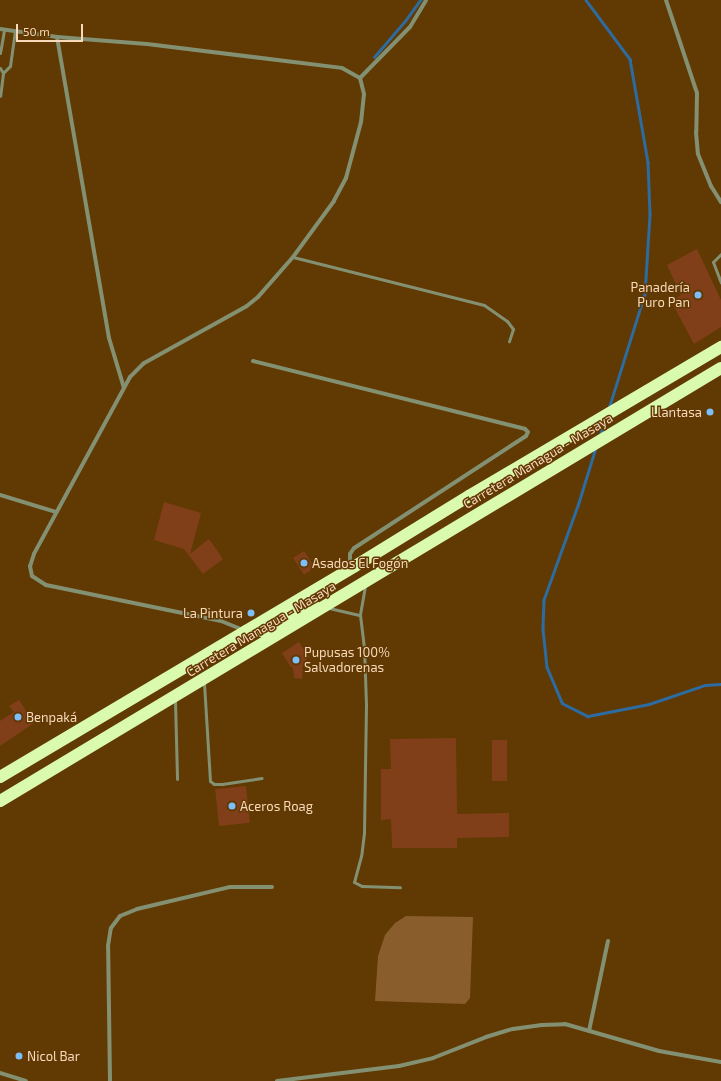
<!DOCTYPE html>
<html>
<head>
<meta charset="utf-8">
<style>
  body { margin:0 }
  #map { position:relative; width:721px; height:1081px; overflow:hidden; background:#613903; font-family:"Exo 2",sans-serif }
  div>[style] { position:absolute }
  .green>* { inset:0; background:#895d2c }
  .stream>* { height:2.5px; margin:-1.25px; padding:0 1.25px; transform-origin:1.25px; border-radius:1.25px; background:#2c6ca0 }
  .building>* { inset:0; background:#813f19; transform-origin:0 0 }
  .lane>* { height:3px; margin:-1.5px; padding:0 1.5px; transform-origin:1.5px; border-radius:1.5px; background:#839172 }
  .street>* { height:4px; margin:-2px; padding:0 2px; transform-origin:2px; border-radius:2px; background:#839172 }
  .highway>* { height:12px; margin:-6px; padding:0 6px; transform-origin:6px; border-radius:6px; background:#dafbad }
  .dots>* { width:11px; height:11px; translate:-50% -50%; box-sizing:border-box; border:2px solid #613903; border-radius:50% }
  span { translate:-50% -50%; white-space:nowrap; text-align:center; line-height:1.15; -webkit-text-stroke:3px #613903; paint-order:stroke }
  .poi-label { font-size:13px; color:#f8d9bb }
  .right { translate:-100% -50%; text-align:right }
  .left { translate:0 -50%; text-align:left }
  .street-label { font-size:13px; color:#f8d9bb }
  .scale { position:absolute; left:16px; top:24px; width:67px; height:18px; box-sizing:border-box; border:2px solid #f8d9bb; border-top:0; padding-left:5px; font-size:12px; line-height:14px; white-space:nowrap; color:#f8d9bb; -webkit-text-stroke:3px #613903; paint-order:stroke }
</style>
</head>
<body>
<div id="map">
  <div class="green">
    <i style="clip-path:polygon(406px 916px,473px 917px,470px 998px,465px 1004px,375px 1001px,378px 956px,385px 935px,395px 923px)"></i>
  </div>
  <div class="stream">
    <i style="left:586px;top:0;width:74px;rotate:53.3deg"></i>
    <i style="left:630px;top:59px;width:105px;rotate:80.1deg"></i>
    <i style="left:648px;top:162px;width:53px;rotate:87.8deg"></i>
    <i style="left:650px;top:215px;width:79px;rotate:93.6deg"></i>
    <i style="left:645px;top:294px;width:121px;rotate:107.4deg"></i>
    <i style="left:374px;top:57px;width:48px;rotate:-49.3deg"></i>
    <i style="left:405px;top:21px;width:26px;rotate:-54deg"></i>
    <i style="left:600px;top:435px;width:15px;rotate:-70deg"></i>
    <i style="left:596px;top:448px;width:58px;rotate:107.2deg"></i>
    <i style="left:579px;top:503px;width:103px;rotate:109.8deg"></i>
    <i style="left:544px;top:600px;width:29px;rotate:92deg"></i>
    <i style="left:543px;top:629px;width:38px;rotate:84deg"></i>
    <i style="left:547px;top:667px;width:39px;rotate:67deg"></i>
    <i style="left:562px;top:703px;width:29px;rotate:27deg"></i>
    <i style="left:588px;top:716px;width:62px;rotate:-11.1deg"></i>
    <i style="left:649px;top:704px;width:59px;rotate:-18.7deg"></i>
    <i style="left:705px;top:685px;width:16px;rotate:-4deg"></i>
  </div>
  <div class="building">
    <i style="clip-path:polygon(697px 249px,721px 300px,721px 327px,694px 344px,671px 301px,681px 295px,667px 265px)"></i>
    <i style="clip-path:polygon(164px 502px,201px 513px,190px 554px,209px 539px,223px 559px,203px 574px,184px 549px,154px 540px)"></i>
    <i style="left:304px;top:551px;width:20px;height:13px;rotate:57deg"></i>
    <i style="clip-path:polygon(299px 642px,309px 657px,303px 663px,302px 679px,294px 678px,293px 668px,290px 666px,282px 653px)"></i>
    <i style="clip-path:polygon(19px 700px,34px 723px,0 746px,0 721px,14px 712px,9px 706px)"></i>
    <i style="clip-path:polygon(456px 738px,457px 814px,509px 813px,509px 837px,457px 838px,457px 848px,392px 848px,391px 819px,381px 820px,381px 769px,391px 769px,390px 739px)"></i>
    <i style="left:492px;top:740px;width:15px;height:41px"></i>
    <i style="left:246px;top:786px;width:37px;height:31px;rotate:84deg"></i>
  </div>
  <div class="lane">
    <i style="left:0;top:53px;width:23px;rotate:-80deg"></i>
    <i style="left:0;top:68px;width:6px;rotate:59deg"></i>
    <i style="left:3px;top:73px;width:23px;rotate:97deg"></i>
    <i style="left:3px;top:73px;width:10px;rotate:-45deg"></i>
    <i style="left:10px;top:66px;width:35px;rotate:-82deg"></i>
    <i style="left:721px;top:254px;width:11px;rotate:135deg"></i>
    <i style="left:713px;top:262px;width:22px;rotate:69deg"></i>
    <i style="left:293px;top:257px;width:197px;rotate:14.1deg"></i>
    <i style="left:484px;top:305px;width:28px;rotate:35deg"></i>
    <i style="left:507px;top:321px;width:10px;rotate:53deg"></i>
    <i style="left:513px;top:329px;width:13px;rotate:108deg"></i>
    <i style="left:365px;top:586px;width:29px;rotate:100deg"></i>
    <i style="left:360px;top:615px;width:32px;rotate:83deg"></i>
    <i style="left:364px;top:647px;width:58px;rotate:88deg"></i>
    <i style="left:366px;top:705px;width:128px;rotate:90.9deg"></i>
    <i style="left:364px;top:833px;width:23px;rotate:97deg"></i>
    <i style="left:361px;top:856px;width:27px;rotate:105deg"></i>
    <i style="left:354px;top:882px;width:9px;rotate:27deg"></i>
    <i style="left:362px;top:886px;width:38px;rotate:2deg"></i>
    <i style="left:329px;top:608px;width:32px;rotate:13deg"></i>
    <i style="left:204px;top:683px;width:98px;rotate:86.5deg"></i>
    <i style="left:210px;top:781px;width:5px;rotate:37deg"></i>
    <i style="left:214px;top:784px;width:8px"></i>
    <i style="left:222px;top:784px;width:40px;rotate:-8.5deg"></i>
    <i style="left:175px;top:701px;width:78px;rotate:88.5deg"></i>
  </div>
  <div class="street">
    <i style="left:666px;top:0;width:98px;rotate:71.6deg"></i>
    <i style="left:697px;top:93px;width:39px;rotate:91deg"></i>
    <i style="left:696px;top:132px;width:22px;rotate:85deg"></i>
    <i style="left:698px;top:154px;width:35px;rotate:68deg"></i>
    <i style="left:711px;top:186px;width:19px;rotate:58deg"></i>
    <i style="left:0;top:29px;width:58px;rotate:8deg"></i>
    <i style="left:57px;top:37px;width:90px;rotate:4.4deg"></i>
    <i style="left:147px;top:44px;width:196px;rotate:7deg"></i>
    <i style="left:342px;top:68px;width:21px;rotate:29deg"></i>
    <i style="left:360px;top:78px;width:16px;rotate:76deg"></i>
    <i style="left:364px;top:94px;width:28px;rotate:96deg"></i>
    <i style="left:361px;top:122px;width:58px;rotate:105deg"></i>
    <i style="left:346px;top:178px;width:26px;rotate:118deg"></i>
    <i style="left:334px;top:201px;width:69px;rotate:126.2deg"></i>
    <i style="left:293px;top:257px;width:53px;rotate:131.2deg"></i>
    <i style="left:258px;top:297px;width:14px;rotate:141deg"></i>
    <i style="left:247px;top:306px;width:118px;rotate:151deg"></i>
    <i style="left:144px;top:363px;width:20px;rotate:135deg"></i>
    <i style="left:130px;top:377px;width:201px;rotate:118.5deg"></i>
    <i style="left:34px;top:554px;width:13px;rotate:108deg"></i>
    <i style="left:30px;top:566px;width:10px;rotate:79deg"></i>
    <i style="left:32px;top:576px;width:17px;rotate:33deg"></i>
    <i style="left:46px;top:585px;width:179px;rotate:11.6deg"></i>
    <i style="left:221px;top:621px;width:24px;rotate:22deg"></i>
    <i style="left:57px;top:37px;width:305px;rotate:80.2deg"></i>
    <i style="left:109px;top:338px;width:52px;rotate:73.3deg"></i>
    <i style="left:360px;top:78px;width:71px;rotate:-45.6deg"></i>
    <i style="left:410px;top:27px;width:31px;rotate:-59deg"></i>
    <i style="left:253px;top:361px;width:280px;rotate:14deg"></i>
    <i style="left:525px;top:429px;width:4px;rotate:45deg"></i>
    <i style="left:528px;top:432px;width:4px;rotate:117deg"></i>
    <i style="left:526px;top:436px;width:205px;rotate:146.9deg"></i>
    <i style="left:354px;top:548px;width:7px;rotate:124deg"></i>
    <i style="left:350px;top:554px;width:13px;rotate:90deg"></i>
    <i style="left:0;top:495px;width:59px;rotate:16.9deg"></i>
    <i style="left:589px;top:1031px;width:92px;rotate:-78.1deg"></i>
    <i style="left:0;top:1073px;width:27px;rotate:17deg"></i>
    <i style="left:110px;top:1081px;width:135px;rotate:-90.8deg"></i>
    <i style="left:108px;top:946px;width:18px;rotate:-81deg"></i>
    <i style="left:111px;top:928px;width:15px;rotate:-53deg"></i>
    <i style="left:120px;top:916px;width:18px;rotate:-22deg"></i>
    <i style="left:137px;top:909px;width:96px;rotate:-13.3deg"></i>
    <i style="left:230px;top:887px;width:42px"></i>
    <i style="left:277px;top:1081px;width:123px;rotate:-7deg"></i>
    <i style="left:399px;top:1066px;width:35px;rotate:-13deg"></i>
    <i style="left:433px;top:1058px;width:57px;rotate:-21.6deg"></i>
    <i style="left:486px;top:1037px;width:28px;rotate:-17deg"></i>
    <i style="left:513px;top:1029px;width:29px;rotate:-8deg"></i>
    <i style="left:542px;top:1025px;width:23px;rotate:-2deg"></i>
    <i style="left:565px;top:1024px;width:98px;rotate:16deg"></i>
    <i style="left:659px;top:1051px;width:63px;rotate:10.1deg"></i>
  </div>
  <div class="highway">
    <i style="left:246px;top:631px;width:22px"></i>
    <i style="left:268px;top:631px;width:36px;rotate:-32deg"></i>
    <i style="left:298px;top:612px;width:18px;rotate:-16deg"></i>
    <i style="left:0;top:777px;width:413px;rotate:-30.7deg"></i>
    <i style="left:355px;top:566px;width:134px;rotate:-31.6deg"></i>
    <i style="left:469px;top:496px;width:293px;rotate:-30.6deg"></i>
    <i style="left:0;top:801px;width:841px;rotate:-30.99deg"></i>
  </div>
  <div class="dots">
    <i style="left:698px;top:295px;background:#7dbef9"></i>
    <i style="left:710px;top:412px;background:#7dbef9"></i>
    <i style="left:304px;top:563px;background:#7dbef9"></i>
    <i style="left:251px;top:613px;background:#7dbef9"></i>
    <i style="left:296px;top:660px;background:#7dbef9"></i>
    <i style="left:18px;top:717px;background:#7dbef9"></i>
    <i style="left:232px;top:806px;background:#7dbef9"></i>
    <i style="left:19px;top:1056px;background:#7dbef9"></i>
  </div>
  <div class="poi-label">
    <span class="right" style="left:690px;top:295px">Panadería<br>Puro Pan</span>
    <span class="right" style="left:702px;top:412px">Llantasa</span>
    <span class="left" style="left:312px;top:563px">Asados El Fogón</span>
    <span class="right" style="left:243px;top:613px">La Pintura</span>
    <span class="left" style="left:304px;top:660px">Pupusas 100%<br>Salvadorenas</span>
    <span class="left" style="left:26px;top:717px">Benpaká</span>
    <span class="left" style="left:240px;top:806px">Aceros Roag</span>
    <span class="left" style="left:27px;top:1056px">Nicol Bar</span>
  </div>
  <div class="street-label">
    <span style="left:538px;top:461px;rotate:-31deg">Carretera Managua - Masaya</span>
    <span style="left:261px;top:629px;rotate:-31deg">Carretera Managua - Masaya</span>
  </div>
  <div class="scale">50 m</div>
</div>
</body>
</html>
